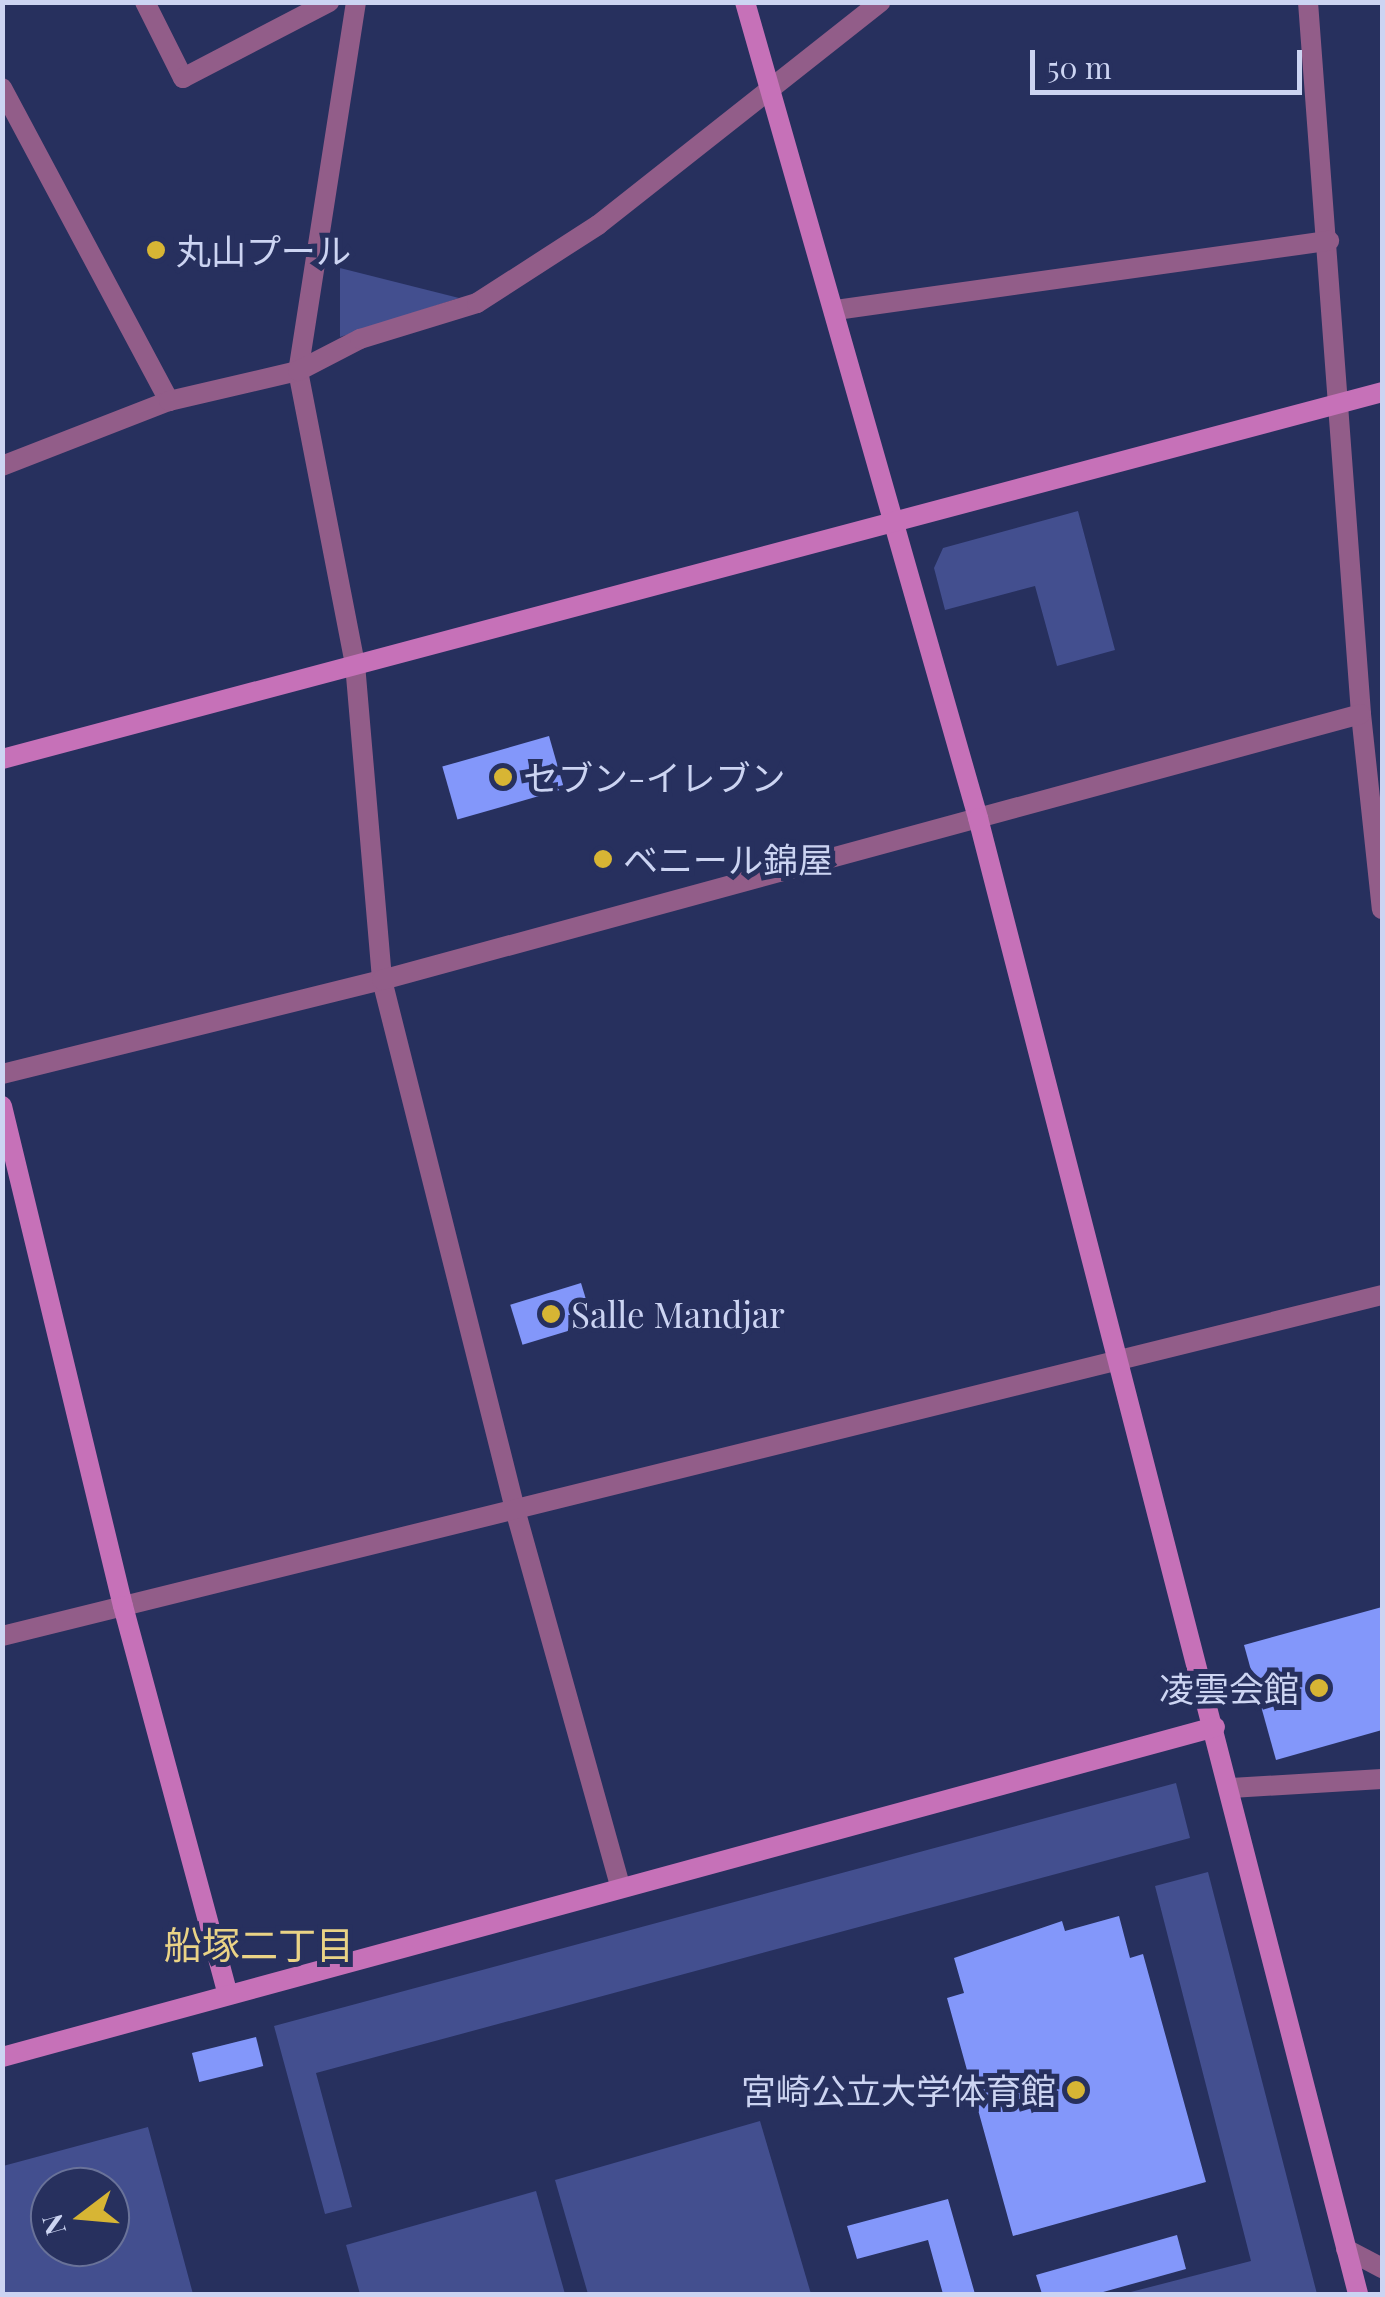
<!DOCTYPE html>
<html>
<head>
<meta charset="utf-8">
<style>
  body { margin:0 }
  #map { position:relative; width:1385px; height:2297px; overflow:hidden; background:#27305e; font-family:"Playfair Display","Noto Sans JP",serif }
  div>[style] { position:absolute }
  .green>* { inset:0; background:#434f8f }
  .building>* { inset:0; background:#8397fa; transform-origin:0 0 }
  .street>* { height:20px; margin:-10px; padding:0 10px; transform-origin:10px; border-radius:10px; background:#925d89 }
  .secondary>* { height:20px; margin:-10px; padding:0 10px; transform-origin:10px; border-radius:10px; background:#c671b8 }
  .dots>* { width:28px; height:28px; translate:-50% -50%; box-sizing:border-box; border:5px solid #27305e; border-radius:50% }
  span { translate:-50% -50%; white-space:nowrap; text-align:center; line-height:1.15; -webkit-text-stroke:10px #27305e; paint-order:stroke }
  .poi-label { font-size:35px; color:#ccd4f2 }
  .left { translate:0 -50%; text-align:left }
  .right { translate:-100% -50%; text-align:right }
  .neighbourhood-label { font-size:38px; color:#ead386 }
  .frame { position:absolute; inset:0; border:5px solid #ccd4f2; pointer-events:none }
  .north { position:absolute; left:30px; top:2167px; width:100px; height:100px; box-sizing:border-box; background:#27305e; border:2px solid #697299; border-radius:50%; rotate:254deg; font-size:28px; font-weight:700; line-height:40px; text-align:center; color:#ccd4f2 }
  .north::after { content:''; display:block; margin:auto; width:35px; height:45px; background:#d7b534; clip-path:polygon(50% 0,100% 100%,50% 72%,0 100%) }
  .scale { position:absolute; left:1030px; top:50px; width:272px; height:45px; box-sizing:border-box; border:5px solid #ccd4f2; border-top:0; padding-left:12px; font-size:30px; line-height:35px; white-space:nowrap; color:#ccd4f2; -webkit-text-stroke:8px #27305e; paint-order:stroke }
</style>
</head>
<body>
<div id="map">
  <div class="green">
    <i style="clip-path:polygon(340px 268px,459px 298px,340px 337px)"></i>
    <i style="clip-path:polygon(1078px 511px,1115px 650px,1057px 666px,1035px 586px,945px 610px,934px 568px,943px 548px)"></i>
    <i style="clip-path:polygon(1176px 1783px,1190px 1838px,316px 2073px,352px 2207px,325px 2214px,274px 2026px)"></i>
    <i style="clip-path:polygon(1208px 1872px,1317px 2294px,1123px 2294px,1251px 2261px,1155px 1886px)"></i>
    <i style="clip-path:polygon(760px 2121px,811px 2294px,588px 2294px,555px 2180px)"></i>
    <i style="clip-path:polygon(evenodd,148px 2127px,193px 2294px,3px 2294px,3px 2166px,148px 2127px,110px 2187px,110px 2247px,50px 2247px,50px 2187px,110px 2187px)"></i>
    <i style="clip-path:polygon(536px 2191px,565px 2294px,360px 2294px,346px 2245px)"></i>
  </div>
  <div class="building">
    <i style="left:549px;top:736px;width:55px;height:111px;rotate:74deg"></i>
    <i style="left:581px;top:1283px;width:42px;height:74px;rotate:73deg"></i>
    <i style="clip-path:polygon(1382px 1607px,1382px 1730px,1276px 1760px,1244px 1645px)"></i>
    <i style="clip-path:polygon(1119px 1916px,1130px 1958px,1143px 1954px,1206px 2182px,1013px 2236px,947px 1998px,964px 1993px,954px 1958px,1062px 1921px,1065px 1931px)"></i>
    <i style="left:256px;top:2037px;width:30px;height:66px;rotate:76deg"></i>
    <i style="clip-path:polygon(948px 2199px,975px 2294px,943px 2294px,928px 2240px,857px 2259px,847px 2226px)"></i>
    <i style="clip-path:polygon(1177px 2235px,1186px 2269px,1096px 2294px,1042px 2294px,1036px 2275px)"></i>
  </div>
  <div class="street">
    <i style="left:145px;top:2px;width:85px;rotate:63.4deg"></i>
    <i style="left:183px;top:78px;width:165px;rotate:-27.5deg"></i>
    <i style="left:356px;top:2px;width:374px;rotate:98.9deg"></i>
    <i style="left:298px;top:371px;width:298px;rotate:79deg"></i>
    <i style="left:355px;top:664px;width:317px;rotate:85.1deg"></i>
    <i style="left:382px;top:980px;width:550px;rotate:75.89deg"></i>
    <i style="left:516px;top:1513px;width:389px;rotate:74.4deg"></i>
    <i style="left:1308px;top:2px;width:714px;rotate:85.74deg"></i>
    <i style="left:1361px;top:714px;width:196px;rotate:83.9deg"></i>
    <i style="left:2px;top:88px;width:355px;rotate:61.9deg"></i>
    <i style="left:836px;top:310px;width:498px;rotate:-8deg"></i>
    <i style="left:2px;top:466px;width:179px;rotate:-21.3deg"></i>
    <i style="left:169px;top:401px;width:132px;rotate:-13.1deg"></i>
    <i style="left:298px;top:371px;width:70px;rotate:-27.3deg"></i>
    <i style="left:360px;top:339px;width:122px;rotate:-17.1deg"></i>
    <i style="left:477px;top:303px;width:144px;rotate:-32.8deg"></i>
    <i style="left:598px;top:225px;width:360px;rotate:-38.3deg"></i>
    <i style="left:2px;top:1074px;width:391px;rotate:-13.9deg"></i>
    <i style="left:382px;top:980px;width:1014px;rotate:-15.2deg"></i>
    <i style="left:2px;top:1636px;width:1422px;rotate:-13.88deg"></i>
    <i style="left:1231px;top:1788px;width:151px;rotate:-3.4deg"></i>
    <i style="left:1346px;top:2249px;width:41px;rotate:27.8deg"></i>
  </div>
  <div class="secondary">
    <i style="left:745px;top:2px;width:849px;rotate:74.06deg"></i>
    <i style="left:978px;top:818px;width:1524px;rotate:75.56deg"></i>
    <i style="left:2px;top:759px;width:1428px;rotate:-14.89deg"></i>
    <i style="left:2px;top:1106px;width:514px;rotate:76.4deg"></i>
    <i style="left:123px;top:1606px;width:402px;rotate:74.9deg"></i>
    <i style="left:2px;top:2057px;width:1257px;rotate:-15.22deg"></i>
  </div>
  <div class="dots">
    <i style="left:156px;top:250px;background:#d7b534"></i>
    <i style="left:503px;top:777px;background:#d7b534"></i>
    <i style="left:603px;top:859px;background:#d7b534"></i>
    <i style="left:551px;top:1314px;background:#d7b534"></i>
    <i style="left:1319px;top:1688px;background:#d7b534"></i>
    <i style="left:1076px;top:2090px;background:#d7b534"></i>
  </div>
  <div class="poi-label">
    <span class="left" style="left:176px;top:250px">丸山プール</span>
    <span class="left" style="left:523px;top:777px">セブン-イレブン</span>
    <span class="left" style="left:623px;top:859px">ベニール錦屋</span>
    <span class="left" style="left:571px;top:1314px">Salle Mandjar</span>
    <span class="right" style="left:1299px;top:1688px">凌雲会館</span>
    <span class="right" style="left:1056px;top:2090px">宮崎公立大学体育館</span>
  </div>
  <div class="neighbourhood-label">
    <span style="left:259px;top:1944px">船塚二丁目</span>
  </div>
  <div class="frame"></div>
  <div class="north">N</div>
  <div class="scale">50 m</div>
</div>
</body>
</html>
